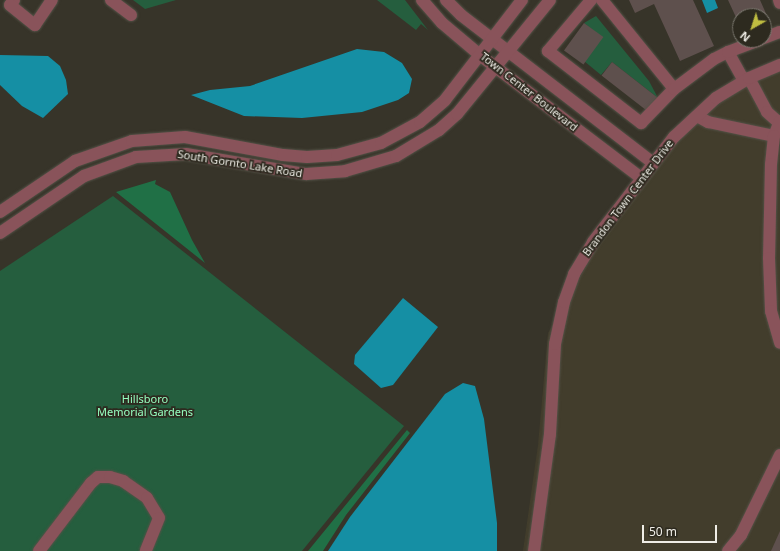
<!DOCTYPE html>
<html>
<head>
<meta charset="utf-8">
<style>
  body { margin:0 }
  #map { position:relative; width:780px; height:551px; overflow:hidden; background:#373429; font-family:"Noto Sans",sans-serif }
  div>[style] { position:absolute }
  .built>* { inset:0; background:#423d2c }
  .green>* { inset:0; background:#255e3e }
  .forest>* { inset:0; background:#207046 }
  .water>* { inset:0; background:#158fa4 }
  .building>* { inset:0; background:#5e504d; transform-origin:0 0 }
  .roads { filter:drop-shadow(0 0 1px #545247) drop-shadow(0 0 1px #545247) }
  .minor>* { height:12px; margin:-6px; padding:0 6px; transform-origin:6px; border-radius:6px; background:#89535a }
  span { translate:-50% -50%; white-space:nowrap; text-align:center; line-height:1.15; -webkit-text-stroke:3.5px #2d2a1f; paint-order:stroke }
  .street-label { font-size:11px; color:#efede6 }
  .park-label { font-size:11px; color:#96ffc0 }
  .north { position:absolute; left:732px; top:8px; width:40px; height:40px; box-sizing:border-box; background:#2d2a1f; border:1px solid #7b786f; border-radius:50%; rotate:219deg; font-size:11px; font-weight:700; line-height:16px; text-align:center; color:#efede6 }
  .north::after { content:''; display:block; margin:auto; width:14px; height:18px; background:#c0be41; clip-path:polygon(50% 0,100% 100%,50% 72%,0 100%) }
  .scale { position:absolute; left:642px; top:525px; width:75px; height:18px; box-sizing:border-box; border:2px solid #efede6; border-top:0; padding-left:5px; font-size:12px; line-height:14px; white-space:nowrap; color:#efede6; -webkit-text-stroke:3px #2d2a1f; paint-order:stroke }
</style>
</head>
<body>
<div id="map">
  <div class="built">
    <i style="clip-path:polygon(780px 65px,780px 551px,523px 551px,538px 445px,548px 333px,622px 203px,733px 78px)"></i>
  </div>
  <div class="green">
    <i style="clip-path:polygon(133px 0,176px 0,145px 9px)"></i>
    <i style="clip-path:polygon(377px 0,405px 0,428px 30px,421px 24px,416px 30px)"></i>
    <i style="clip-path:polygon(596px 16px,649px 81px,658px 98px,612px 62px,601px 75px,584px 61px,602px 37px,584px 23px)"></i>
    <i style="clip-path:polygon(113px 196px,404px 426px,302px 551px,0 551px,0 271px)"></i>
  </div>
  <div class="forest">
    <i style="clip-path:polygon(156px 180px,155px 184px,170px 192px,192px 240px,205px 263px,116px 192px)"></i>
    <i style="clip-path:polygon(407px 430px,410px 433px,346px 515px,323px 551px,308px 551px)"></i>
  </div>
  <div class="water">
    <i style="clip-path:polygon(702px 0,715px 0,718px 8px,707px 13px)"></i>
    <i style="clip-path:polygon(357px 49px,384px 52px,402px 63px,412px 79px,409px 93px,398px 100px,362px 112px,302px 118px,244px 116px,191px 95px,210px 90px,250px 86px)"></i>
    <i style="clip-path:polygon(0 55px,48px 56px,60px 66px,66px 80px,68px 94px,43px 118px,22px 106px,0 85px)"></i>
    <i style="clip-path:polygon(403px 298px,438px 327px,393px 385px,381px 388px,354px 364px,355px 355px)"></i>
    <i style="clip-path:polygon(463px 383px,475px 386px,484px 419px,497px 523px,497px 551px,328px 551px,350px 517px,445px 394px)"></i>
  </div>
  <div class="building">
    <i style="clip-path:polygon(629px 0,693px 0,714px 46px,680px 61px,654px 4px,635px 13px)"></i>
    <i style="clip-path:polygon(728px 0,760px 0,768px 18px,740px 16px,740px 26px)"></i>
    <i style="left:584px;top:23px;width:24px;height:34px;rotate:36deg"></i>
    <i style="left:612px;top:62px;width:58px;height:17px;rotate:38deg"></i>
    <i style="clip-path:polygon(780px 531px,780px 551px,771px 551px)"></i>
  </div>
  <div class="roads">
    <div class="minor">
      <i style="left:14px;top:0;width:6px;rotate:129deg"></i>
      <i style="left:10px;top:5px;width:32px;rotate:39deg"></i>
      <i style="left:35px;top:25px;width:30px;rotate:-56deg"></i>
      <i style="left:111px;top:0;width:25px;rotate:37deg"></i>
      <i style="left:422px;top:0;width:30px;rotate:49deg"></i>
      <i style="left:442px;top:23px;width:51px;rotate:40.2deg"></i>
      <i style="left:481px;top:56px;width:201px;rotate:37.3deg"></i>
      <i style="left:446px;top:0;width:21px;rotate:45deg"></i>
      <i style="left:461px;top:15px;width:242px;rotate:37.6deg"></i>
      <i style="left:591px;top:0;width:67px;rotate:130.1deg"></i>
      <i style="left:548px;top:51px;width:118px;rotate:37.7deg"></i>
      <i style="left:641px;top:123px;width:47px;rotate:-45.9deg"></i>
      <i style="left:602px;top:0;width:114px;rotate:51deg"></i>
      <i style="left:674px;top:89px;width:50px;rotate:-36.9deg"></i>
      <i style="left:714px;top:59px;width:16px;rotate:-27deg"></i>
      <i style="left:728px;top:52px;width:33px;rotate:61deg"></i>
      <i style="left:779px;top:0;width:3px;rotate:72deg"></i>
      <i style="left:764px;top:38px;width:17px;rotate:-21deg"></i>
      <i style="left:728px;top:52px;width:34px;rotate:-21deg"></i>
      <i style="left:749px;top:78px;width:38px;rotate:62deg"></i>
      <i style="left:767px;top:112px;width:15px;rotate:42deg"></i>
      <i style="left:697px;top:116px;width:13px;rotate:29deg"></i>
      <i style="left:708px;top:122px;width:67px;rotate:12deg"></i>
      <i style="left:780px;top:121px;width:16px;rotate:112deg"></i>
      <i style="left:774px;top:136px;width:28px;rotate:96deg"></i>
      <i style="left:771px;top:164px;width:94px;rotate:91.2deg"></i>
      <i style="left:769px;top:258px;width:53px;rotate:87.8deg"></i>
      <i style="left:771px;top:311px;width:33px;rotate:74deg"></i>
      <i style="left:0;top:212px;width:91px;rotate:-34.2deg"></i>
      <i style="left:75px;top:161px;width:60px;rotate:-19.3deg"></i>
      <i style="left:132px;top:141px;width:53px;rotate:-4.3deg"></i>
      <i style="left:185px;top:137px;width:100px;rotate:10.4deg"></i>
      <i style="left:283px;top:155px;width:24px;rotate:5deg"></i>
      <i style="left:307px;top:157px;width:30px;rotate:-4deg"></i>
      <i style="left:337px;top:155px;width:46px;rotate:-15.3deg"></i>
      <i style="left:381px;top:143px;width:44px;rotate:-28.3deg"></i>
      <i style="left:420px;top:122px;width:33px;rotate:-41deg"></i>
      <i style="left:445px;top:100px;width:126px;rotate:-52.4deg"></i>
      <i style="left:0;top:233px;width:102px;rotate:-34.2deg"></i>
      <i style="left:84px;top:176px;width:55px;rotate:-20.1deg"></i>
      <i style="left:136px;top:157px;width:50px;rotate:-3.4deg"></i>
      <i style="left:186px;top:154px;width:122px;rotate:9.5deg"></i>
      <i style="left:306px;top:174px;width:39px;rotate:-4deg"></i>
      <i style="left:345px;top:171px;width:53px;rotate:-16.4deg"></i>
      <i style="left:396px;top:156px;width:50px;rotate:-31.2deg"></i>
      <i style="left:439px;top:130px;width:24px;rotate:-42deg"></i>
      <i style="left:457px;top:114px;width:147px;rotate:-50.8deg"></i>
      <i style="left:39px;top:551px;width:86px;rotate:-52.6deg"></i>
      <i style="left:91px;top:483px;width:9px;rotate:-41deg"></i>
      <i style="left:98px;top:477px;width:12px"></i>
      <i style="left:110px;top:477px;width:14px;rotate:17deg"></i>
      <i style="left:123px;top:481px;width:29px;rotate:35deg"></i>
      <i style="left:147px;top:498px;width:23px;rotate:59deg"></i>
      <i style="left:159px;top:518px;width:35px;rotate:112deg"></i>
      <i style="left:534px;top:551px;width:118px;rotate:-82.2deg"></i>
      <i style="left:550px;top:434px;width:90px;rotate:-86.8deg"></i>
      <i style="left:555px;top:344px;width:43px;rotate:-77.9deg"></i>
      <i style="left:564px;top:302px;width:30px;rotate:-70deg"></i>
      <i style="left:574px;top:274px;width:37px;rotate:-59deg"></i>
      <i style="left:593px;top:242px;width:133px;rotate:-52.4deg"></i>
      <i style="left:674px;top:137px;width:57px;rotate:-42.9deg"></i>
      <i style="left:716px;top:98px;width:39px;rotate:-31deg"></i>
      <i style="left:749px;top:78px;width:34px;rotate:-23deg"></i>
      <i style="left:728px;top:551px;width:21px;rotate:-51deg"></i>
      <i style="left:741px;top:535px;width:89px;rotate:-64deg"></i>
    </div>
  </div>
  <div class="street-label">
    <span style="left:529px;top:92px;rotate:38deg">Town Center Boulevard</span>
    <span style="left:240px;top:164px;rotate:9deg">South Gornto Lake Road</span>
    <span style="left:628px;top:198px;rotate:-53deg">Brandon Town Center Drive</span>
  </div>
  <div class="park-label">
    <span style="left:145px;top:406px">Hillsboro<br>Memorial Gardens</span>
  </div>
  <div class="north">N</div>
  <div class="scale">50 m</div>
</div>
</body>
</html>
